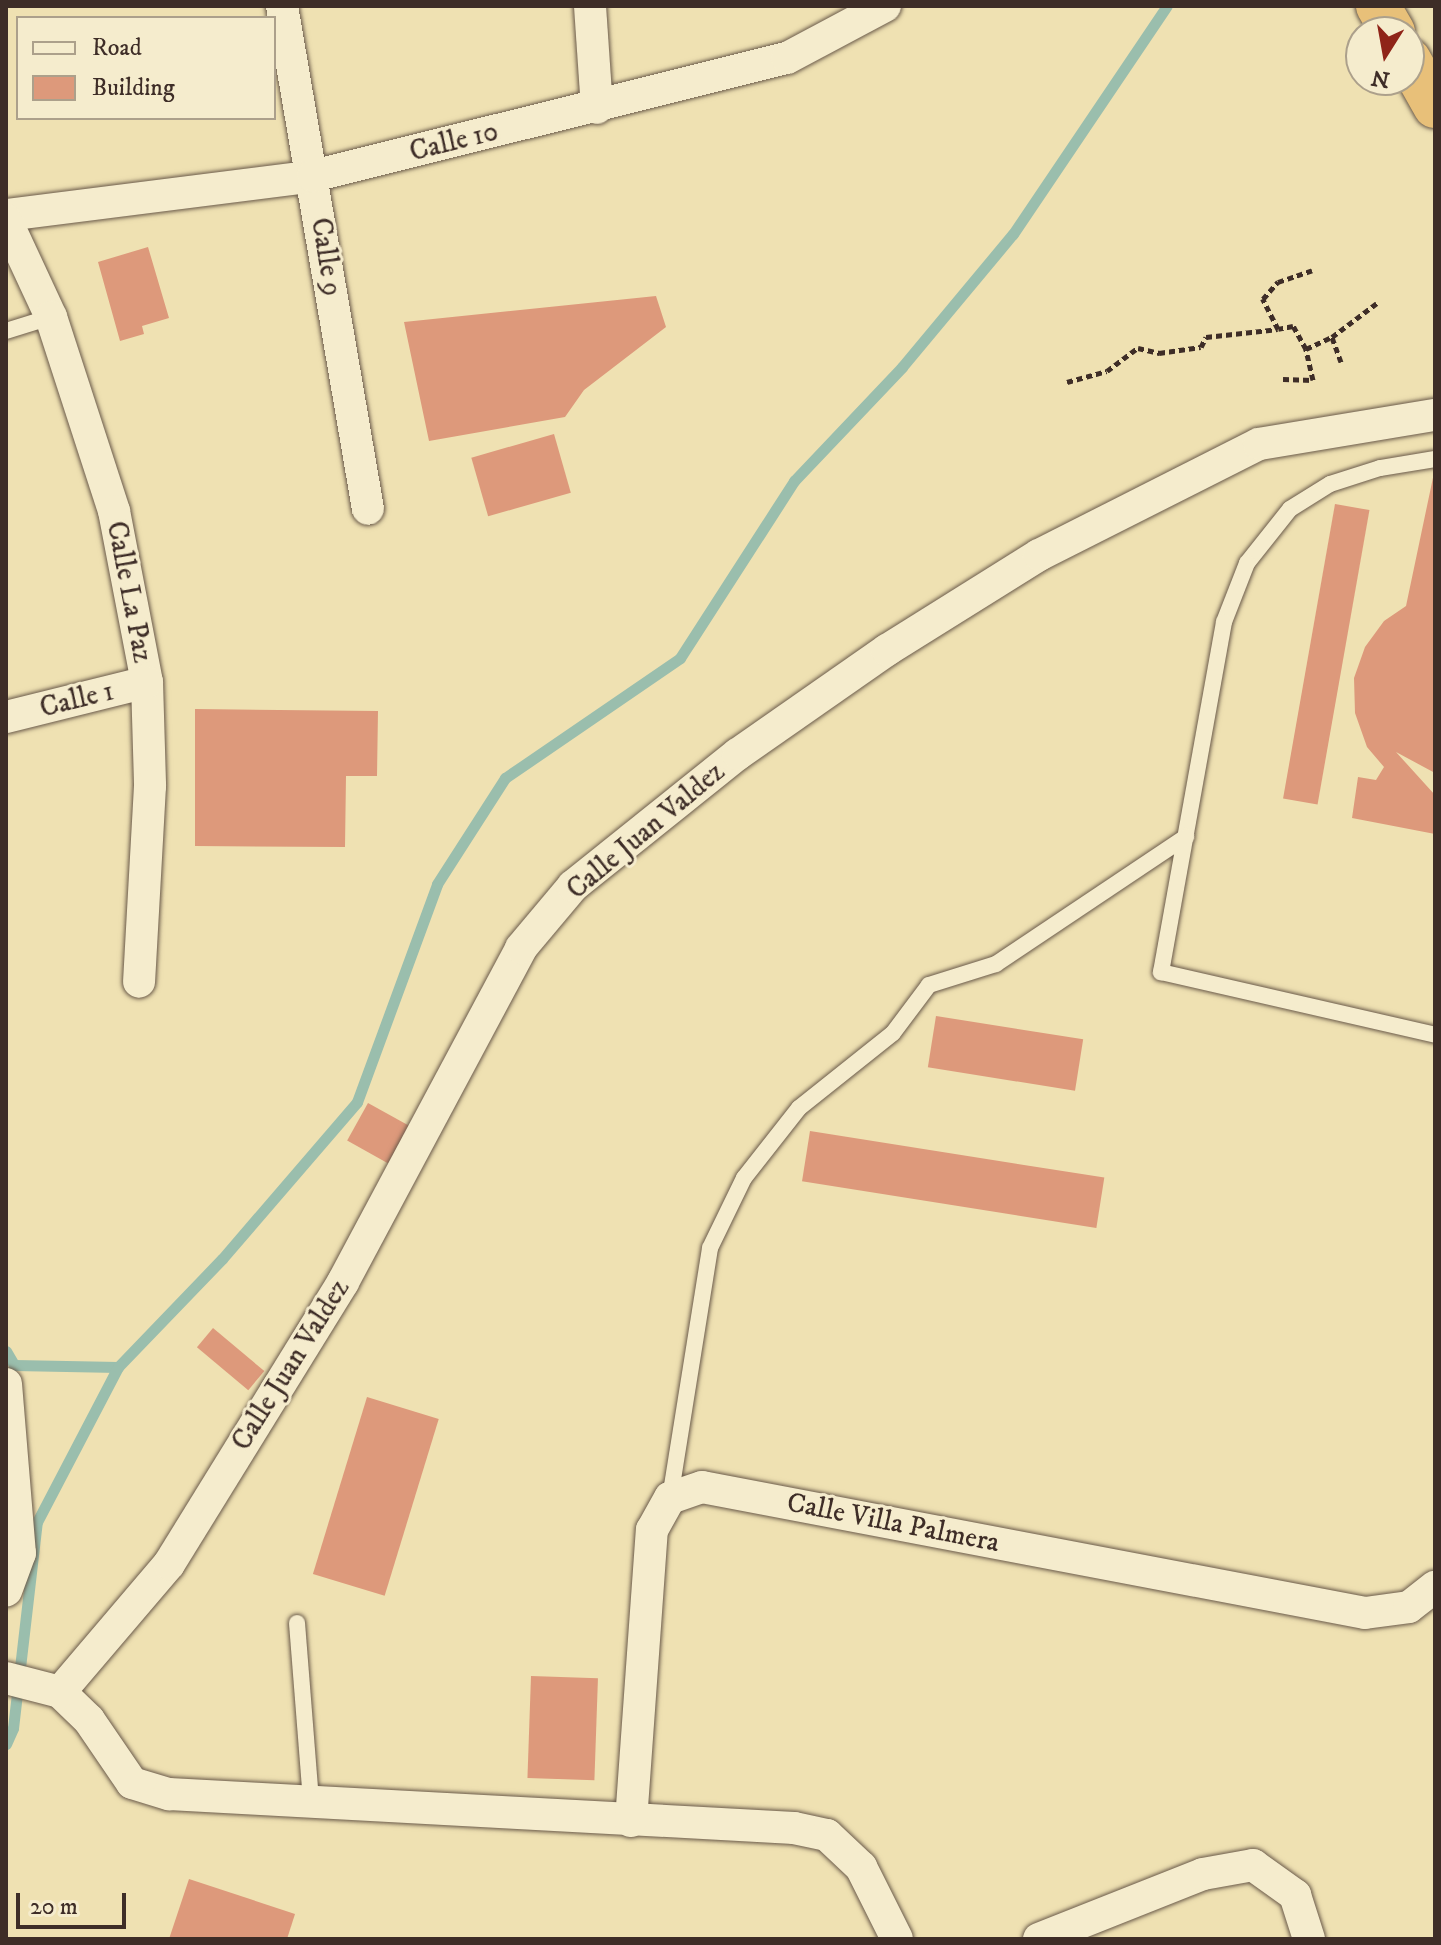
<!DOCTYPE html>
<html>
<head>
<meta charset="utf-8">
<style>
  body { margin:0 }
  #map { position:relative; width:1441px; height:1945px; overflow:hidden; background:#efe1b2; font-family:"IM FELL DW Pica",serif }
  div>[style] { position:absolute }
  .stream>* { height:11px; margin:-5.5px; padding:0 5.5px; transform-origin:5.5px; border-radius:5.5px; background:#9abead }
  .building>* { inset:0; background:#dd997b; transform-origin:0 0 }
  .path>* { height:5px; margin-top:-2.5px; transform-origin:0; background:repeating-linear-gradient(90deg,#3e2d27 0 6px,transparent 0 10px) }
  .roads { filter:drop-shadow(0 0 2px #6a5a4a) drop-shadow(0 0 2px #6a5a4a) }
  .service>* { height:16px; margin:-8px; padding:0 8px; transform-origin:8px; border-radius:8px; background:#f5eccd }
  .minor>* { height:32px; margin:-16px; padding:0 16px; transform-origin:16px; border-radius:16px; background:#f5eccd }
  .trunk>* { height:44px; margin:-22px; padding:0 22px; transform-origin:22px; border-radius:22px; background:#e8c079 }
  span { translate:-50% -50%; white-space:nowrap; text-align:center; line-height:1.15; -webkit-text-stroke:6px #f5eccd; paint-order:stroke }
  .street-label { font-size:28px; color:#3e2d27 }
  .frame { position:absolute; inset:0; border:8px solid #3e2d27; pointer-events:none }
  .legend { position:absolute; left:16px; top:16px; width:260px; height:104px; box-sizing:border-box; background:#f5eccd; border:2px solid #aca08b; margin:0; padding:10px 14px; list-style:none; font-size:24px; color:#3e2d27 }
  .legend li { display:flex; align-items:center; gap:16px; height:40px }
  .legend b { width:40px; border:2px solid #aca08b }
  .north { position:absolute; left:1345px; top:16px; width:80px; height:80px; box-sizing:border-box; background:#f5eccd; border:2px solid #aca08b; border-radius:50%; rotate:191deg; font-size:22px; font-weight:700; line-height:32px; text-align:center; color:#3e2d27 }
  .north::after { content:''; display:block; margin:auto; width:28px; height:36px; background:#8f2418; clip-path:polygon(50% 0,100% 100%,50% 72%,0 100%) }
  .scale { position:absolute; left:16px; top:1893px; width:110px; height:36px; box-sizing:border-box; border:4px solid #3e2d27; border-top:0; padding-left:10px; font-size:24px; line-height:28px; white-space:nowrap; color:#3e2d27; -webkit-text-stroke:6px #f5eccd; paint-order:stroke }
</style>
</head>
<body>
<div id="map">
  <div class="stream">
    <i style="left:6px;top:1351px;width:16px;rotate:60deg"></i>
    <i style="left:14px;top:1365px;width:104px;rotate:1.1deg"></i>
    <i style="left:6px;top:1744px;width:17px;rotate:-66deg"></i>
    <i style="left:13px;top:1728px;width:207px;rotate:-83.4deg"></i>
    <i style="left:37px;top:1522px;width:175px;rotate:-62.4deg"></i>
    <i style="left:118px;top:1367px;width:150px;rotate:-46.1deg"></i>
    <i style="left:222px;top:1259px;width:207px;rotate:-49.3deg"></i>
    <i style="left:357px;top:1102px;width:232px;rotate:-69.8deg"></i>
    <i style="left:437px;top:884px;width:126px;rotate:-57.3deg"></i>
    <i style="left:505px;top:778px;width:212px;rotate:-34.4deg"></i>
    <i style="left:680px;top:658px;width:211px;rotate:-57.2deg"></i>
    <i style="left:794px;top:481px;width:157px;rotate:-46.5deg"></i>
    <i style="left:902px;top:367px;width:173px;rotate:-50.2deg"></i>
    <i style="left:1013px;top:234px;width:275px;rotate:-56deg"></i>
  </div>
  <div class="building">
    <i style="clip-path:polygon(148px 247px,169px 318px,142px 326px,144px 334px,120px 341px,98px 262px)"></i>
    <i style="clip-path:polygon(656px 296px,666px 327px,584px 390px,565px 417px,429px 441px,404px 322px)"></i>
    <i style="left:554px;top:434px;width:61px;height:86px;rotate:74deg"></i>
    <i style="clip-path:polygon(1435px 468px,1435px 773px,1396px 752px,1435px 795px,1435px 834px,1352px 818px,1358px 777px,1376px 780px,1384px 767px,1367px 747px,1355px 713px,1354px 678px,1365px 647px,1384px 621px,1406px 606px)"></i>
    <i style="left:1335px;top:504px;width:35px;height:299px;rotate:10deg"></i>
    <i style="clip-path:polygon(195px 709px,378px 711px,377px 776px,346px 776px,345px 847px,195px 846px)"></i>
    <i style="left:936px;top:1016px;width:149px;height:52px;rotate:9deg"></i>
    <i style="left:368px;top:1103px;width:47px;height:43px;rotate:29deg"></i>
    <i style="left:810px;top:1131px;width:298px;height:51px;rotate:9deg"></i>
    <i style="left:213px;top:1328px;width:67px;height:25px;rotate:40deg"></i>
    <i style="left:367px;top:1397px;width:75px;height:185px;rotate:17deg"></i>
    <i style="left:531px;top:1676px;width:67px;height:102px;rotate:2deg"></i>
    <i style="clip-path:polygon(189px 1879px,295px 1914px,287px 1939px,169px 1939px)"></i>
  </div>
  <div class="path">
    <i style="left:1306px;top:349px;width:26px;rotate:-119deg"></i>
    <i style="left:1293px;top:326px;width:15px;rotate:169deg"></i>
    <i style="left:1278px;top:329px;width:34px;rotate:-117deg"></i>
    <i style="left:1263px;top:299px;width:23px;rotate:-49deg"></i>
    <i style="left:1278px;top:282px;width:36px;rotate:-19deg"></i>
    <i style="left:1341px;top:362px;width:27px;rotate:-110deg"></i>
    <i style="left:1332px;top:337px;width:56px;rotate:-37.1deg"></i>
    <i style="left:1283px;top:379px;width:30px;rotate:2deg"></i>
    <i style="left:1313px;top:380px;width:32px;rotate:-103deg"></i>
    <i style="left:1306px;top:349px;width:29px;rotate:-25deg"></i>
    <i style="left:1067px;top:382px;width:41px;rotate:-15.4deg"></i>
    <i style="left:1107px;top:371px;width:39px;rotate:-37deg"></i>
    <i style="left:1138px;top:348px;width:22px;rotate:13deg"></i>
    <i style="left:1159px;top:353px;width:42px;rotate:-8.1deg"></i>
    <i style="left:1201px;top:347px;width:11px;rotate:-63deg"></i>
    <i style="left:1206px;top:337px;width:72px;rotate:-6.3deg"></i>
  </div>
  <div class="roads">
    <div class="service">
      <i style="left:6px;top:331px;width:47px;rotate:-17.3deg"></i>
      <i style="left:1435px;top:459px;width:56px;rotate:170.7deg"></i>
      <i style="left:1380px;top:468px;width:52px;rotate:162.3deg"></i>
      <i style="left:1330px;top:484px;width:47px;rotate:148deg"></i>
      <i style="left:1290px;top:509px;width:69px;rotate:128.5deg"></i>
      <i style="left:1247px;top:563px;width:63px;rotate:111.3deg"></i>
      <i style="left:1224px;top:622px;width:356px;rotate:100.2deg"></i>
      <i style="left:1161px;top:972px;width:281px;rotate:12.9deg"></i>
      <i style="left:670px;top:1498px;width:253px;rotate:-80.9deg"></i>
      <i style="left:710px;top:1248px;width:78px;rotate:-64.1deg"></i>
      <i style="left:744px;top:1178px;width:89px;rotate:-51.8deg"></i>
      <i style="left:799px;top:1108px;width:120px;rotate:-38.6deg"></i>
      <i style="left:893px;top:1033px;width:60px;rotate:-53.1deg"></i>
      <i style="left:929px;top:985px;width:70px;rotate:-17.4deg"></i>
      <i style="left:996px;top:964px;width:229px;rotate:-33.8deg"></i>
      <i style="left:297px;top:1623px;width:180px;rotate:85.5deg"></i>
    </div>
    <div class="minor">
      <i style="left:282px;top:6px;width:510px;rotate:80.3deg"></i>
      <i style="left:590px;top:6px;width:102px;rotate:86.1deg"></i>
      <i style="left:6px;top:215px;width:309px;rotate:-7.2deg"></i>
      <i style="left:313px;top:176px;width:488px;rotate:-14deg"></i>
      <i style="left:787px;top:58px;width:111px;rotate:-28deg"></i>
      <i style="left:6px;top:220px;width:107px;rotate:65.1deg"></i>
      <i style="left:51px;top:317px;width:204px;rotate:72deg"></i>
      <i style="left:114px;top:511px;width:174px;rotate:79.1deg"></i>
      <i style="left:147px;top:682px;width:104px;rotate:88.3deg"></i>
      <i style="left:150px;top:786px;width:196px;rotate:93.2deg"></i>
      <i style="left:6px;top:717px;width:145px;rotate:-13.9deg"></i>
      <i style="left:6px;top:1384px;width:170px;rotate:85.3deg"></i>
      <i style="left:20px;top:1553px;width:40px;rotate:110.2deg"></i>
      <i style="left:6px;top:1678px;width:56px;rotate:14.5deg"></i>
      <i style="left:60px;top:1692px;width:40px;rotate:44deg"></i>
      <i style="left:89px;top:1720px;width:76px;rotate:55.7deg"></i>
      <i style="left:132px;top:1783px;width:39px;rotate:17deg"></i>
      <i style="left:169px;top:1794px;width:626px;rotate:3.11deg"></i>
      <i style="left:794px;top:1828px;width:34px;rotate:12deg"></i>
      <i style="left:827px;top:1835px;width:47px;rotate:43.3deg"></i>
      <i style="left:861px;top:1867px;width:80px;rotate:63.4deg"></i>
      <i style="left:60px;top:1692px;width:168px;rotate:-49.6deg"></i>
      <i style="left:169px;top:1564px;width:331px;rotate:-58.3deg"></i>
      <i style="left:343px;top:1282px;width:378px;rotate:-61.9deg"></i>
      <i style="left:521px;top:948px;width:81px;rotate:-50deg"></i>
      <i style="left:573px;top:886px;width:211px;rotate:-38.7deg"></i>
      <i style="left:738px;top:754px;width:182px;rotate:-34.9deg"></i>
      <i style="left:887px;top:650px;width:179px;rotate:-32deg"></i>
      <i style="left:1039px;top:555px;width:246px;rotate:-26.8deg"></i>
      <i style="left:1259px;top:444px;width:178px;rotate:-9.4deg"></i>
      <i style="left:631px;top:1821px;width:292px;rotate:-85.9deg"></i>
      <i style="left:652px;top:1530px;width:37px;rotate:-61deg"></i>
      <i style="left:670px;top:1498px;width:34px;rotate:-19deg"></i>
      <i style="left:702px;top:1487px;width:675px;rotate:10.76deg"></i>
      <i style="left:1365px;top:1613px;width:44px;rotate:-7.8deg"></i>
      <i style="left:1409px;top:1607px;width:33px;rotate:-38deg"></i>
      <i style="left:1039px;top:1939px;width:176px;rotate:-21.6deg"></i>
      <i style="left:1203px;top:1874px;width:51px;rotate:-10.2deg"></i>
      <i style="left:1253px;top:1865px;width:52px;rotate:35.5deg"></i>
      <i style="left:1295px;top:1895px;width:46px;rotate:72.3deg"></i>
    </div>
    <div class="trunk">
      <i style="left:1378px;top:6px;width:30px;rotate:60deg"></i>
      <i style="left:1409px;top:60px;width:53px;rotate:60.5deg"></i>
    </div>
  </div>
  <div class="street-label">
    <span style="left:454px;top:142px;rotate:-14deg">Calle 10</span>
    <span style="left:326px;top:257px;rotate:81deg">Calle 9</span>
    <span style="left:129px;top:592px;rotate:79deg">Calle La Paz</span>
    <span style="left:77px;top:700px;rotate:-14deg">Calle 1</span>
    <span style="left:646px;top:831px;rotate:-40deg">Calle Juan Valdez</span>
    <span style="left:291px;top:1365px;rotate:-58deg">Calle Juan Valdez</span>
    <span style="left:893px;top:1523px;rotate:11deg">Calle Villa Palmera</span>
  </div>
  <div class="frame"></div>
  <ul class="legend">
  <li><b style="height:10px;background:#f5eccd"></b>Road</li>
  <li><b style="height:22px;background:#dd997b"></b>Building</li>
  </ul>
  <div class="north">N</div>
  <div class="scale">20 m</div>
</div>
</body>
</html>
